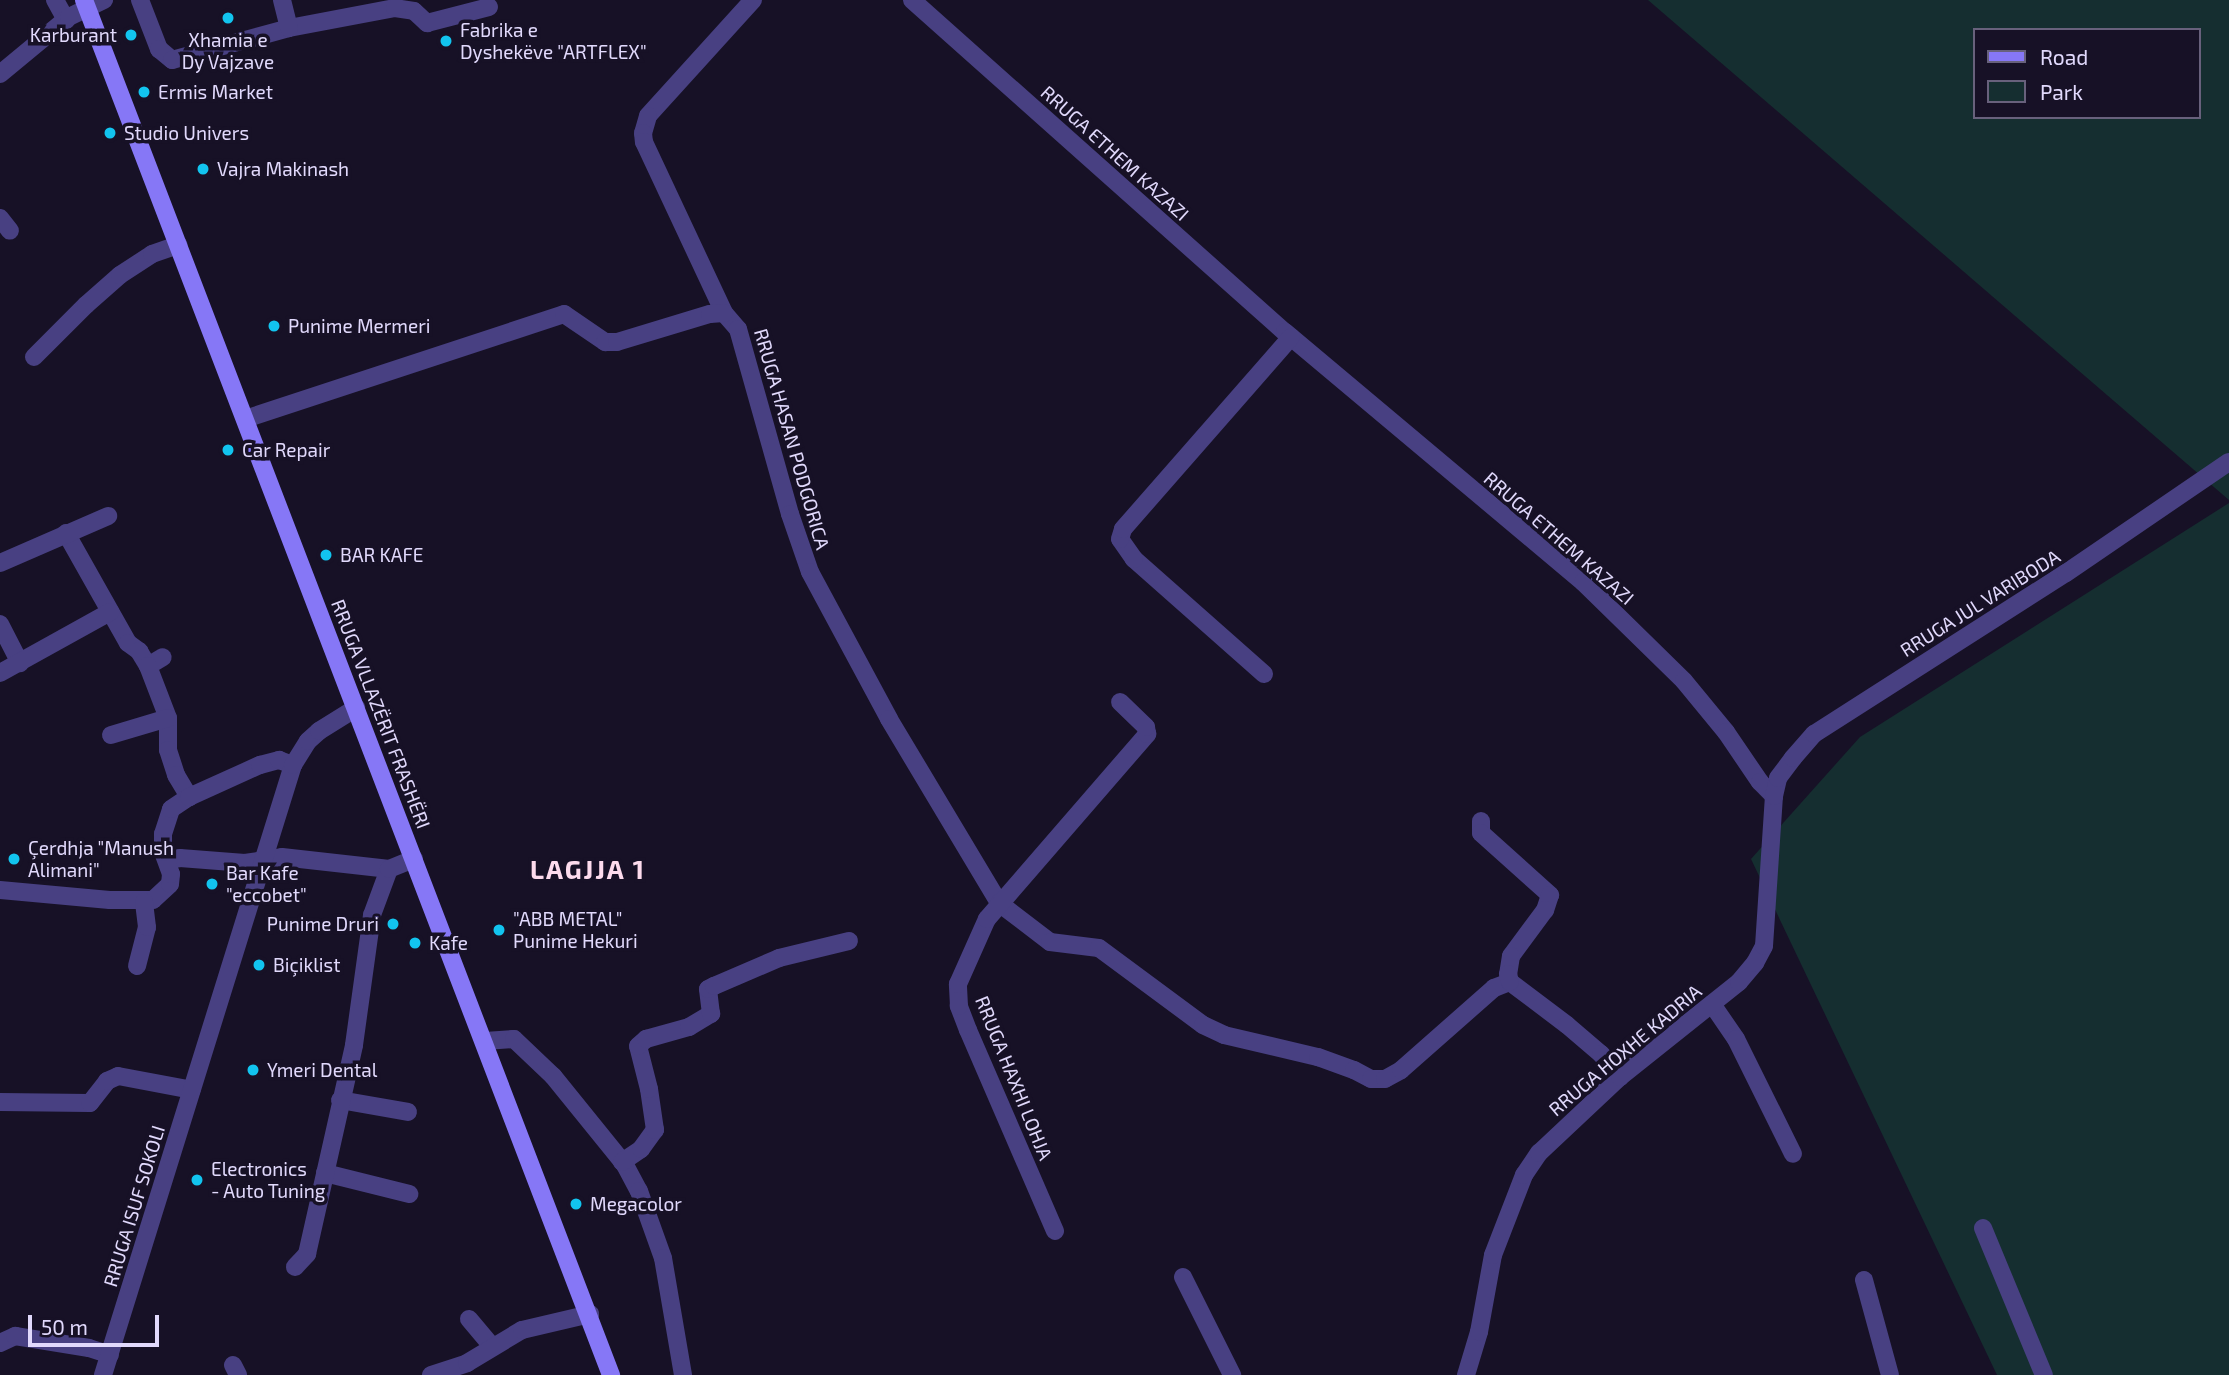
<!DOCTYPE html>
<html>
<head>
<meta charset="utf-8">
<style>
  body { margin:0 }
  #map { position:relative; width:2229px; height:1375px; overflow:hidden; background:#171126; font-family:"Exo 2",sans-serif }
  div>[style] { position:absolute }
  .green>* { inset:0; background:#152e30 }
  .minor>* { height:18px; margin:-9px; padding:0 9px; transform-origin:9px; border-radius:9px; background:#484082 }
  .secondary>* { height:18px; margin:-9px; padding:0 9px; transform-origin:9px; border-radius:9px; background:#8677f6 }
  .dots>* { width:19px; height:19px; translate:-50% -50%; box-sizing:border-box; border:4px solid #171126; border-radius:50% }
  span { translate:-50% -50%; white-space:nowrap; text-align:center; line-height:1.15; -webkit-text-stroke:7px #171126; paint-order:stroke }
  .poi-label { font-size:19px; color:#e1d9fc }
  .left { translate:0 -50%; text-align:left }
  .right { translate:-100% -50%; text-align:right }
  .street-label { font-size:19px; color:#e1d9fc }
  .district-label { font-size:26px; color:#fddbed; font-weight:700; letter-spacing:2px }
  .legend { position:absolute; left:1973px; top:28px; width:228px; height:91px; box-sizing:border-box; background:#171126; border:2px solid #68617c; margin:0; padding:9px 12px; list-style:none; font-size:21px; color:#e1d9fc }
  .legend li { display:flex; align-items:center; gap:14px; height:35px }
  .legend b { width:35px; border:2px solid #68617c }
  .scale { position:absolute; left:28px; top:1315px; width:131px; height:32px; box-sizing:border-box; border:4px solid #e1d9fc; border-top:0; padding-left:9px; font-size:21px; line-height:24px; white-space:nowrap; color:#e1d9fc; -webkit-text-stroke:5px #171126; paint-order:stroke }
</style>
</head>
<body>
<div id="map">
  <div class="green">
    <i style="clip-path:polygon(evenodd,1648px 0,2229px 0,2229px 500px,1848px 172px,1648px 0,1975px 30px,2199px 30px,2199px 117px,1975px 117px,1975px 30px)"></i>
    <i style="clip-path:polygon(2229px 503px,2229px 1375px,1997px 1375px,1751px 859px,1860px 737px)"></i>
  </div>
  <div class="minor">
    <i style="left:55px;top:0;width:23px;rotate:61deg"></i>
    <i style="left:140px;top:0;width:53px;rotate:68.8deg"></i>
    <i style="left:159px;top:49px;width:17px;rotate:40deg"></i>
    <i style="left:172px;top:60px;width:121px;rotate:-15.3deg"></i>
    <i style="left:289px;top:28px;width:108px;rotate:-10.7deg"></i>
    <i style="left:395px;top:8px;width:19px;rotate:9deg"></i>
    <i style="left:414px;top:11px;width:18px;rotate:43deg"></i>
    <i style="left:427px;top:23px;width:64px;rotate:-14.5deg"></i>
    <i style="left:282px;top:0;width:29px;rotate:76deg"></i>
    <i style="left:753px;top:0;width:156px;rotate:132.2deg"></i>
    <i style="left:648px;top:116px;width:18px;rotate:106deg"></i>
    <i style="left:643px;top:133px;width:9px;rotate:84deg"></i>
    <i style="left:644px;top:142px;width:189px;rotate:64.9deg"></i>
    <i style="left:724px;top:313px;width:21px;rotate:49deg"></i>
    <i style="left:738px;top:329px;width:192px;rotate:74.3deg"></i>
    <i style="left:790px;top:514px;width:61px;rotate:71deg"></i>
    <i style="left:810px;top:572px;width:167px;rotate:61.7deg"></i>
    <i style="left:889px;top:719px;width:214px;rotate:59.1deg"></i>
    <i style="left:999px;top:903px;width:64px;rotate:37.4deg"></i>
    <i style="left:1050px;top:942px;width:49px;rotate:7deg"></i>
    <i style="left:1099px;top:948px;width:129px;rotate:36.5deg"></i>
    <i style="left:1203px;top:1025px;width:23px;rotate:25deg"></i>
    <i style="left:1224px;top:1035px;width:97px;rotate:13.2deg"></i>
    <i style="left:1318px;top:1057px;width:38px;rotate:20deg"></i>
    <i style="left:1354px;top:1070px;width:19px;rotate:28deg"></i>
    <i style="left:1371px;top:1079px;width:14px"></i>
    <i style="left:1385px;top:1079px;width:18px;rotate:-29deg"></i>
    <i style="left:1401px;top:1070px;width:124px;rotate:-41.4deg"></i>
    <i style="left:1494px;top:988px;width:17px;rotate:-21deg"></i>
    <i style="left:1510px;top:982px;width:71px;rotate:37deg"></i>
    <i style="left:1567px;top:1025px;width:45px;rotate:40.5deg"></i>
    <i style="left:1601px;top:1054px;width:30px;rotate:50deg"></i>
    <i style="left:912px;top:0;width:499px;rotate:41.7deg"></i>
    <i style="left:1285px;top:332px;width:389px;rotate:40deg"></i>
    <i style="left:1583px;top:582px;width:141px;rotate:44.4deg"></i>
    <i style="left:1684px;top:681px;width:66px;rotate:50.5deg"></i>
    <i style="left:1726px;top:732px;width:60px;rotate:55.8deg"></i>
    <i style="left:1760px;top:782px;width:20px;rotate:45deg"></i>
    <i style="left:0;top:74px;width:89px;rotate:-39.6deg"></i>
    <i style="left:69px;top:17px;width:39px;rotate:-26deg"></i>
    <i style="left:0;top:218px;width:16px;rotate:52deg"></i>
    <i style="left:34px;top:357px;width:74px;rotate:-45deg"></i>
    <i style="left:86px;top:305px;width:45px;rotate:-41.4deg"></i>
    <i style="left:120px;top:275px;width:38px;rotate:-33deg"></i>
    <i style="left:152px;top:254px;width:28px;rotate:-19deg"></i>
    <i style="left:245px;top:419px;width:336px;rotate:-18.2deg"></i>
    <i style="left:564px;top:314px;width:50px;rotate:34.3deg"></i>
    <i style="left:605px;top:342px;width:12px"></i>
    <i style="left:617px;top:342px;width:97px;rotate:-16.8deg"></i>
    <i style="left:710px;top:314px;width:14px;rotate:-4deg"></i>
    <i style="left:66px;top:533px;width:126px;rotate:60.6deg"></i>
    <i style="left:128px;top:643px;width:14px;rotate:36deg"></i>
    <i style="left:139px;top:651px;width:17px;rotate:59deg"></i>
    <i style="left:148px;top:666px;width:17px;rotate:-31deg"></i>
    <i style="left:0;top:563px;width:118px;rotate:-23.5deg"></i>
    <i style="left:0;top:624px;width:44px;rotate:62.9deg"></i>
    <i style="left:148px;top:666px;width:56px;rotate:69deg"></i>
    <i style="left:168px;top:718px;width:32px;rotate:90deg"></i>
    <i style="left:168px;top:750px;width:26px;rotate:72deg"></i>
    <i style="left:176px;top:775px;width:26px;rotate:59deg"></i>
    <i style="left:0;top:673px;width:126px;rotate:-29deg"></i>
    <i style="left:1264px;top:674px;width:174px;rotate:-138.5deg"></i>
    <i style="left:1134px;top:559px;width:24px;rotate:-125deg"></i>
    <i style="left:1120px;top:539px;width:10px;rotate:-73deg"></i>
    <i style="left:1123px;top:529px;width:255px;rotate:-48.8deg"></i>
    <i style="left:111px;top:735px;width:59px;rotate:-16.6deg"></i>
    <i style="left:1481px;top:821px;width:12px;rotate:90deg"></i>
    <i style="left:1481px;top:833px;width:93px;rotate:41.9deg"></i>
    <i style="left:1550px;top:895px;width:16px;rotate:108deg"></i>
    <i style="left:1545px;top:910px;width:57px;rotate:126.5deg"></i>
    <i style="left:1511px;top:956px;width:18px;rotate:99deg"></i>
    <i style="left:1508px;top:974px;width:8px;rotate:76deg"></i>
    <i style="left:168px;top:860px;width:12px;rotate:-9deg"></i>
    <i style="left:180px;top:858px;width:65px;rotate:4.4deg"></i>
    <i style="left:245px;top:863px;width:37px;rotate:-9deg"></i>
    <i style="left:282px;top:857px;width:108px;rotate:6.4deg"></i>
    <i style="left:0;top:890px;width:110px;rotate:5.2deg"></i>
    <i style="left:110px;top:900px;width:43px"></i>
    <i style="left:153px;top:900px;width:23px;rotate:-43deg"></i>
    <i style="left:170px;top:884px;width:10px;rotate:-84deg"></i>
    <i style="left:171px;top:874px;width:23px;rotate:-110deg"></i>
    <i style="left:163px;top:852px;width:18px;rotate:-90deg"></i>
    <i style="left:163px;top:834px;width:26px;rotate:-72deg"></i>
    <i style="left:171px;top:809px;width:22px;rotate:-34deg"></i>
    <i style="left:189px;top:797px;width:78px;rotate:-24.3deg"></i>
    <i style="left:260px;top:765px;width:20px;rotate:-15deg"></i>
    <i style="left:279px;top:760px;width:15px;rotate:20deg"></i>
    <i style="left:137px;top:966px;width:40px;rotate:-75.6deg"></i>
    <i style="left:147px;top:927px;width:25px;rotate:-97deg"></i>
    <i style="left:1712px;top:1004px;width:42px;rotate:55.6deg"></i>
    <i style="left:1736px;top:1039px;width:128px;rotate:63.6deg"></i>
    <i style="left:485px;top:1041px;width:29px;rotate:-4deg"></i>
    <i style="left:514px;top:1039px;width:54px;rotate:43.5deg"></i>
    <i style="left:553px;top:1076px;width:114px;rotate:51deg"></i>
    <i style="left:625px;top:1165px;width:30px;rotate:62deg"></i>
    <i style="left:639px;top:1191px;width:71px;rotate:70.3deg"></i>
    <i style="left:663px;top:1258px;width:119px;rotate:80.3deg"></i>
    <i style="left:340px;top:1100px;width:69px;rotate:10deg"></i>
    <i style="left:0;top:1102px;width:90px;rotate:0.6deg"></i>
    <i style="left:90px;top:1103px;width:28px;rotate:-52deg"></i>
    <i style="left:107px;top:1081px;width:12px;rotate:-24deg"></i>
    <i style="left:118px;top:1076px;width:75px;rotate:10.7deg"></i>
    <i style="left:622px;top:1162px;width:23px;rotate:-34deg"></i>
    <i style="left:641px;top:1149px;width:24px;rotate:-54deg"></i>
    <i style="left:655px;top:1130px;width:41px;rotate:-98.3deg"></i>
    <i style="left:649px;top:1089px;width:44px;rotate:-104.3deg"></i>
    <i style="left:638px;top:1046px;width:11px;rotate:-41deg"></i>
    <i style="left:646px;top:1039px;width:45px;rotate:-15.6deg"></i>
    <i style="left:689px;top:1027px;width:26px;rotate:-31deg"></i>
    <i style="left:711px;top:1014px;width:25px;rotate:-97deg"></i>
    <i style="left:708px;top:989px;width:7px;rotate:-27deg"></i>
    <i style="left:714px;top:986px;width:71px;rotate:-23.3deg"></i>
    <i style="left:779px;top:958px;width:72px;rotate:-13.7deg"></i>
    <i style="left:325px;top:1173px;width:87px;rotate:14deg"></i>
    <i style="left:1983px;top:1228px;width:159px;rotate:67.5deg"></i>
    <i style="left:1055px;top:1231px;width:219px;rotate:-113.4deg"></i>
    <i style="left:968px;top:1030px;width:26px;rotate:-111deg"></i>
    <i style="left:959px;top:1006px;width:22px;rotate:-93deg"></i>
    <i style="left:958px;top:984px;width:71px;rotate:-66deg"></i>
    <i style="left:987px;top:919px;width:245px;rotate:-49.1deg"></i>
    <i style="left:1147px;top:734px;width:7px;rotate:-98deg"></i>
    <i style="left:1146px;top:727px;width:36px;rotate:-136deg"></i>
    <i style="left:295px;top:1267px;width:18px;rotate:-47deg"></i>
    <i style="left:307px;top:1254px;width:214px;rotate:-77.3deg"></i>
    <i style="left:354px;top:1045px;width:131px;rotate:-82.1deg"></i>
    <i style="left:372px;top:915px;width:49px;rotate:-69.7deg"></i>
    <i style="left:389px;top:869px;width:27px;rotate:-22deg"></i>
    <i style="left:1183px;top:1277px;width:110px;rotate:63.4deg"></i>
    <i style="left:1864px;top:1280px;width:98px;rotate:74.7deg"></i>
    <i style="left:469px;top:1319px;width:35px;rotate:50deg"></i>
    <i style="left:0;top:1343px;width:17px;rotate:-25deg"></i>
    <i style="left:15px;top:1336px;width:75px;rotate:9.2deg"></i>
    <i style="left:89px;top:1348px;width:22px;rotate:18deg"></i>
    <i style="left:233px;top:1365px;width:11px;rotate:63deg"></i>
    <i style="left:103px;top:1375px;width:639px;rotate:-72.7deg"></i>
    <i style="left:293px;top:765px;width:28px;rotate:-58deg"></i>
    <i style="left:308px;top:741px;width:15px;rotate:-42deg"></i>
    <i style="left:319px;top:731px;width:44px;rotate:-31.9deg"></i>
    <i style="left:431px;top:1375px;width:38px;rotate:-18deg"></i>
    <i style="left:467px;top:1363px;width:64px;rotate:-31deg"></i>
    <i style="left:522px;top:1330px;width:70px;rotate:-13.2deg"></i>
    <i style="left:1466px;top:1375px;width:45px;rotate:-73.2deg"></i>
    <i style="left:1479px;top:1332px;width:78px;rotate:-79.7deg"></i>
    <i style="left:1493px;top:1255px;width:86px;rotate:-68.8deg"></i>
    <i style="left:1524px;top:1175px;width:27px;rotate:-56deg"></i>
    <i style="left:1539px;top:1153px;width:111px;rotate:-43.2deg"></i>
    <i style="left:1620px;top:1077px;width:152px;rotate:-38.6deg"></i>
    <i style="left:1739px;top:982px;width:25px;rotate:-50deg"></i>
    <i style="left:1755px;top:963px;width:19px;rotate:-62deg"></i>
    <i style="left:1764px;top:946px;width:150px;rotate:-86.2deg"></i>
    <i style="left:1774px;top:796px;width:18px;rotate:-77deg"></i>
    <i style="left:1778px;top:778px;width:25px;rotate:-53deg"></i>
    <i style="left:1793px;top:758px;width:32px;rotate:-49deg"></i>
    <i style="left:1814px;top:734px;width:299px;rotate:-32.6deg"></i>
    <i style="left:2066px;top:573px;width:197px;rotate:-34.3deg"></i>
  </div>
  <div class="secondary">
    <i style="left:84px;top:0;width:1473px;rotate:69.03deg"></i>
  </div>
  <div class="dots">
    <i style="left:228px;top:18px;background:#12c4ef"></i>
    <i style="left:131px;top:35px;background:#12c4ef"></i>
    <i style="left:446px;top:41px;background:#12c4ef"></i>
    <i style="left:144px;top:92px;background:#12c4ef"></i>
    <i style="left:110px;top:133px;background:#12c4ef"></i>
    <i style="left:203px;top:169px;background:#12c4ef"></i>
    <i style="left:274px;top:326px;background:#12c4ef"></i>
    <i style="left:228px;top:450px;background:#12c4ef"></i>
    <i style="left:326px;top:555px;background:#12c4ef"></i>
    <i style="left:14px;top:859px;background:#12c4ef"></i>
    <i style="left:212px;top:884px;background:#12c4ef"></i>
    <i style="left:393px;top:924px;background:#12c4ef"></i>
    <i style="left:499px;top:930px;background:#12c4ef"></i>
    <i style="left:415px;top:943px;background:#12c4ef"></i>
    <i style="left:259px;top:965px;background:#12c4ef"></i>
    <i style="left:253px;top:1070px;background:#12c4ef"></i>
    <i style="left:197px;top:1180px;background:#12c4ef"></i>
    <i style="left:576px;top:1204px;background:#12c4ef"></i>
  </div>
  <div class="poi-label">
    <span class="left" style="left:460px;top:41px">Fabrika e<br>Dyshekëve "ARTFLEX"</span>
    <span class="right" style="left:117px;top:35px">Karburant</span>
    <span style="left:228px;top:51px">Xhamia e<br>Dy Vajzave</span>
    <span class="left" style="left:158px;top:92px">Ermis Market</span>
    <span class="left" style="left:124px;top:133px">Studio Univers</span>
    <span class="left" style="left:217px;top:169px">Vajra Makinash</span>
    <span class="left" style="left:288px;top:326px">Punime Mermeri</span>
    <span class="left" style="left:242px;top:450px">Car Repair</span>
    <span class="left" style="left:340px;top:555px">BAR KAFE</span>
    <span class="left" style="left:28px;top:859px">Çerdhja "Manush<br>Alimani"</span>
    <span class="left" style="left:226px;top:884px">Bar Kafe<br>"eccobet"</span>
    <span class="left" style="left:513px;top:930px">"ABB METAL"<br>Punime Hekuri</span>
    <span class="right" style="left:379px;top:924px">Punime Druri</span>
    <span class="left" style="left:429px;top:943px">Kafe</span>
    <span class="left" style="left:273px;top:965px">Biçiklist</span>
    <span class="left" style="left:267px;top:1070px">Ymeri Dental</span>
    <span class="left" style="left:211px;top:1180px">Electronics<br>- Auto Tuning</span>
    <span class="left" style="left:590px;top:1204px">Megacolor</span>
  </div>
  <div class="street-label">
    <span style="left:1115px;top:153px;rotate:42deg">RRUGA ETHEM KAZAZI</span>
    <span style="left:792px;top:439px;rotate:74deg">RRUGA HASAN PODGORICA</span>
    <span style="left:1559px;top:538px;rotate:41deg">RRUGA ETHEM KAZAZI</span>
    <span style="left:1980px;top:603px;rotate:-32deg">RRUGA JUL VARIBODA</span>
    <span style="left:381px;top:714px;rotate:69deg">RRUGA VLLAZËRIT FRASHËRI</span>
    <span style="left:1625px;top:1050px;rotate:-40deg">RRUGA HOXHE KADRIA</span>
    <span style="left:1014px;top:1078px;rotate:68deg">RRUGA HAXHI LOHJA</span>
    <span style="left:134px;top:1206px;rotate:-73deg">RRUGA ISUF SOKOLI</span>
  </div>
  <div class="district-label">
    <span style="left:588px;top:869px">LAGJJA 1</span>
  </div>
  <ul class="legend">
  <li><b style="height:9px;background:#8677f6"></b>Road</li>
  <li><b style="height:19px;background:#152e30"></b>Park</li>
  </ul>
  <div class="scale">50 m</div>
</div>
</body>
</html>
